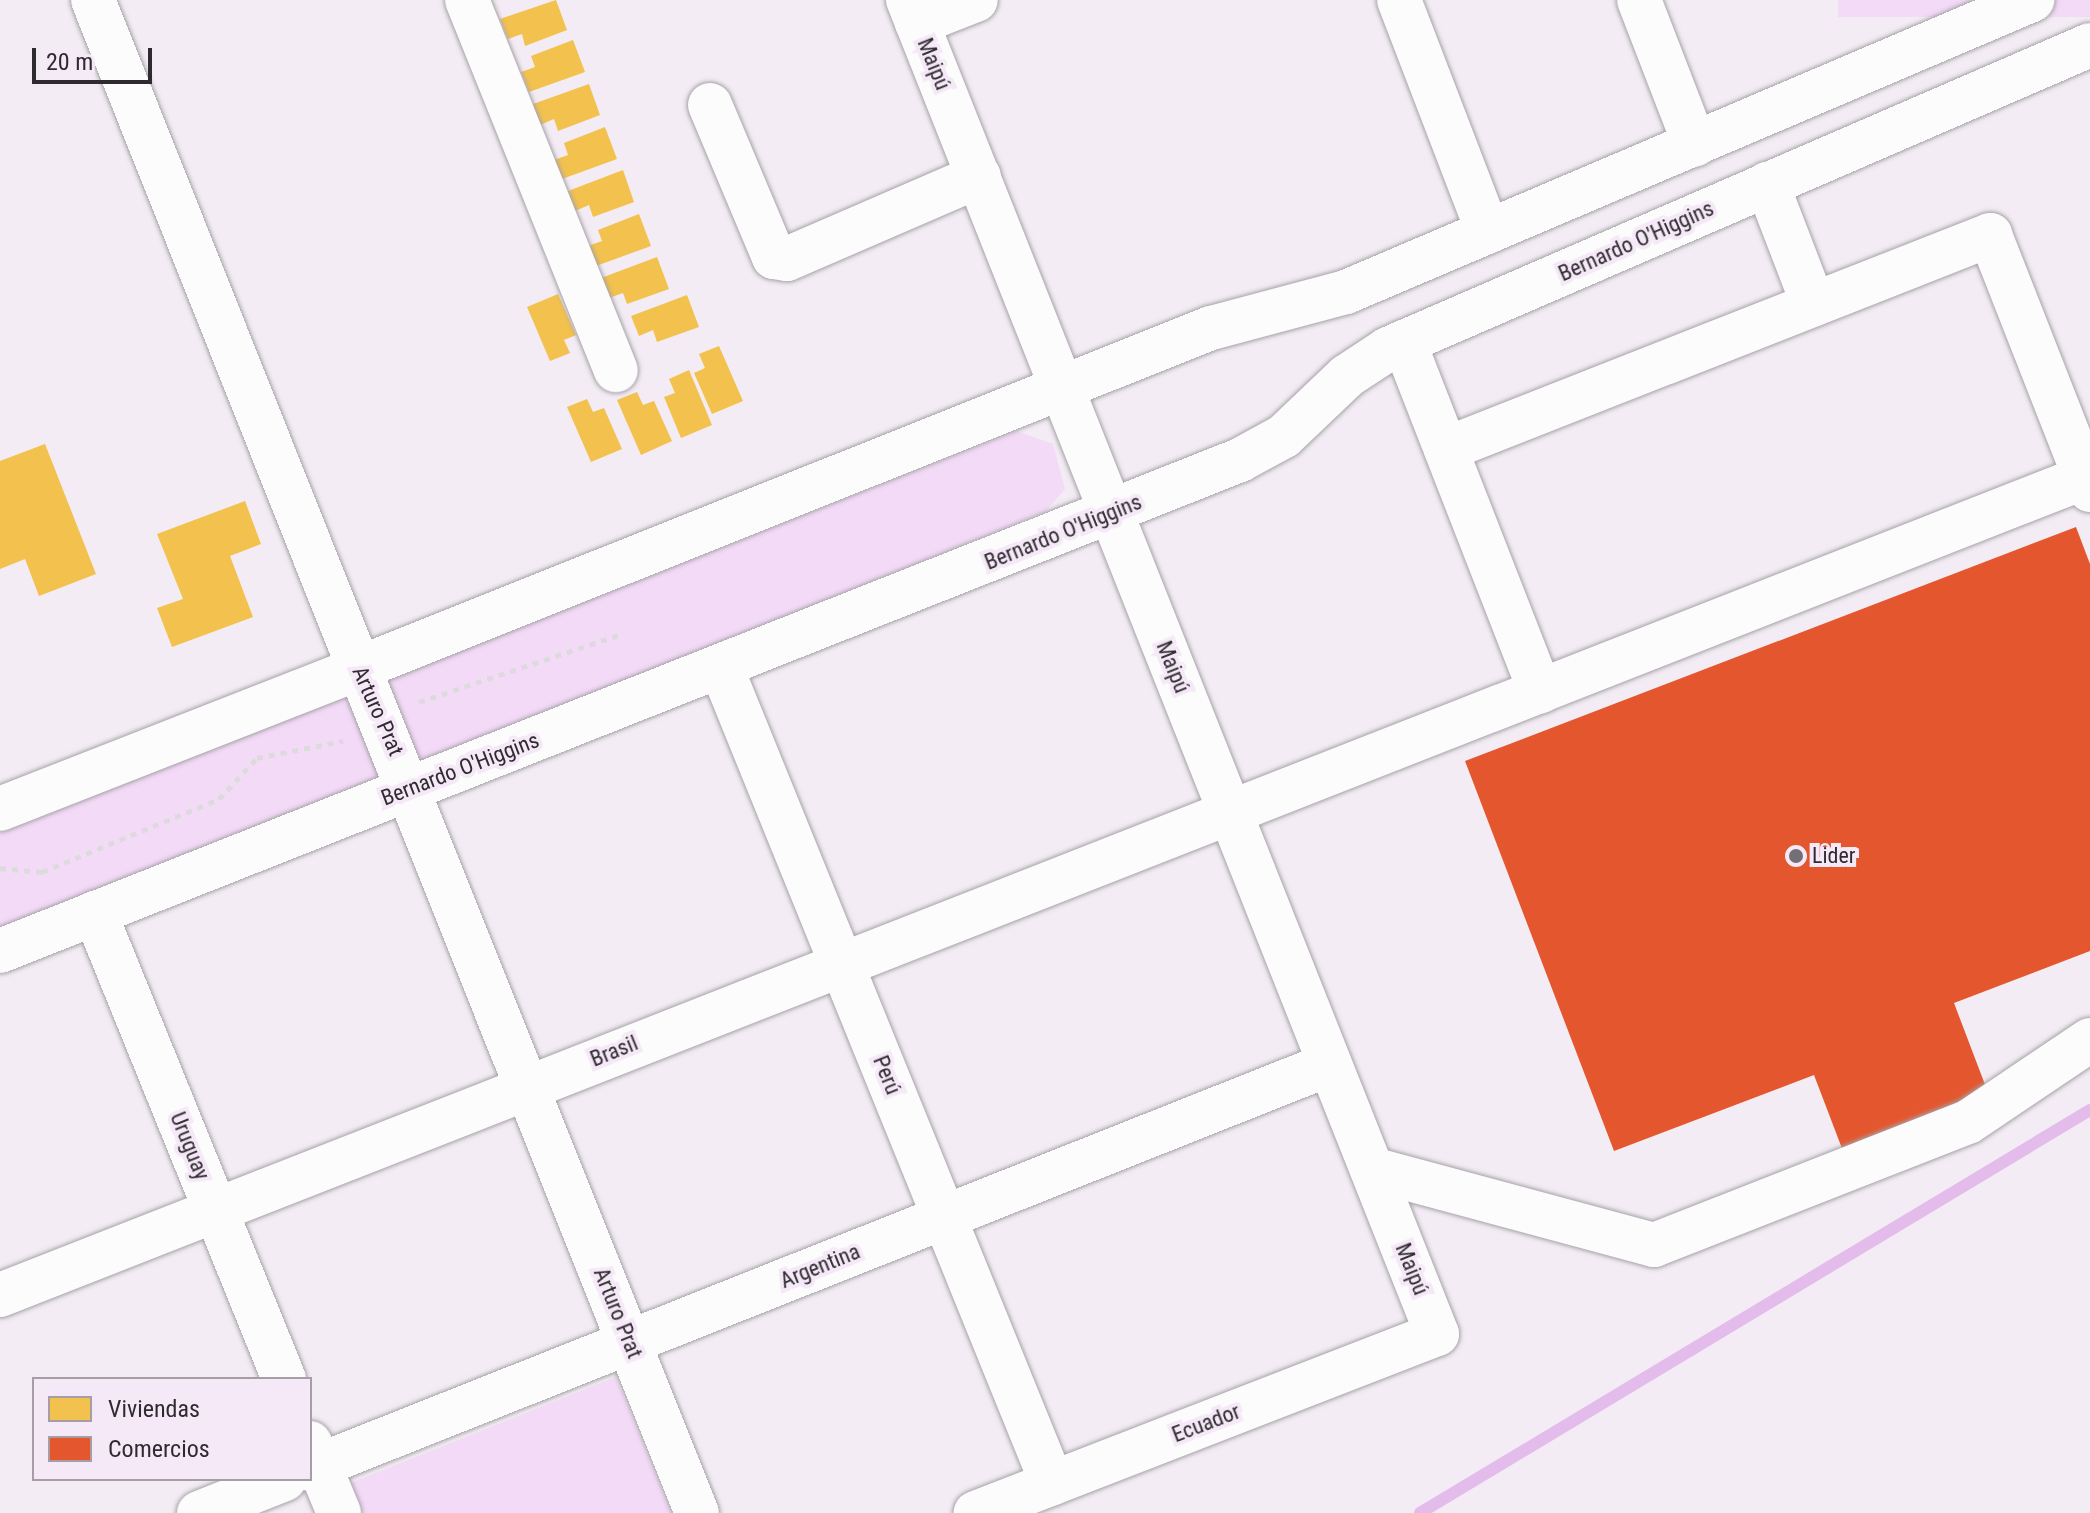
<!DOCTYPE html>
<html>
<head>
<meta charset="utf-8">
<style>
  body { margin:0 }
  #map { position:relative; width:2090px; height:1513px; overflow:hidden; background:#f3ecf4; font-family:"Roboto Condensed",sans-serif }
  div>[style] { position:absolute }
  .green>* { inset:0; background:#f3daf7; transform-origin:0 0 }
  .homes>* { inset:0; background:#f2c14e }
  .shops>* { inset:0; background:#e4572e }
  .stream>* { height:12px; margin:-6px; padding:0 6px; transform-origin:6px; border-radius:6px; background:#e4bceb }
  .path>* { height:5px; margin-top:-2.5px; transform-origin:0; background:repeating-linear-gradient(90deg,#dddadd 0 6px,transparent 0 12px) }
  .roads { filter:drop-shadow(0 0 2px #a7a2a8) drop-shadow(0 0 2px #a7a2a8) }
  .minor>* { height:44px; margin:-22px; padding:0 22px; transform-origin:22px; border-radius:22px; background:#fdfcfd }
  .major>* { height:44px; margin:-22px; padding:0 22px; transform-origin:22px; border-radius:22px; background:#fdfcfd }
  .dots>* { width:22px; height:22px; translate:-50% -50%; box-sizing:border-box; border:4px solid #f5e9f7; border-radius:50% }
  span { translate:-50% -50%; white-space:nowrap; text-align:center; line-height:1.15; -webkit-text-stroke:8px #f5e9f7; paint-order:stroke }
  .street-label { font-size:22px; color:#2f2a30 }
  .poi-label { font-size:22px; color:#2f2a30 }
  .left { translate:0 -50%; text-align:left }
  .legend { position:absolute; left:32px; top:1377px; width:280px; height:104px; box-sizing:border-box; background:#f5e9f7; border:2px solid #a69da7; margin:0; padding:10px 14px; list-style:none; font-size:24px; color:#2f2a30 }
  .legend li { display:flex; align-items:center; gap:16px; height:40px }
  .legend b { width:40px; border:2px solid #a69da7 }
  .scale { position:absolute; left:32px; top:48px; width:120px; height:36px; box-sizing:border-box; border:4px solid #2f2a30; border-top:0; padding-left:10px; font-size:24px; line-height:28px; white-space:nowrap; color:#2f2a30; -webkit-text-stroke:6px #f5e9f7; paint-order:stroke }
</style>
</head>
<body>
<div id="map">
  <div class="green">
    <i style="left:2090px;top:0;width:17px;height:252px;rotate:90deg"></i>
    <i style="clip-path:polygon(1017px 431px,1053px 444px,1065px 489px,1046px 511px,0 936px,0 833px)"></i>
    <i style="clip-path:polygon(616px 1377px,671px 1513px,363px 1513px,351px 1483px)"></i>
  </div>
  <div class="homes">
    <i style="clip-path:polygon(556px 0,567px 30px,525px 46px,522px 34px,508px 39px,500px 19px)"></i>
    <i style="clip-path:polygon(573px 40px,585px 72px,529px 92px,521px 72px,535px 67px,531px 56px)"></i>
    <i style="clip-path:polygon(589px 84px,600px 115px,558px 131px,554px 119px,540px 125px,533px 104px)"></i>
    <i style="clip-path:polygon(605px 127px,617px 159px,562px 179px,554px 160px,568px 155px,564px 143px)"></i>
    <i style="clip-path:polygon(623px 170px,634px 202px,593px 217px,589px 205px,575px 211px,568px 191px)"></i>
    <i style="clip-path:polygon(639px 214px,651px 246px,596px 266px,588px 246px,602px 241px,598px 230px)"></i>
    <i style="clip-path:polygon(657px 257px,669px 289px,627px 304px,623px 293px,609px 298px,601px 278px)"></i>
    <i style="clip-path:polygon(558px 294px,576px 335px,564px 340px,570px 353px,550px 361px,527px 307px)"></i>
    <i style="clip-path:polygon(687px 295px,699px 327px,657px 342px,653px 330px,639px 336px,631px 316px)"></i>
    <i style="clip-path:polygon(719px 346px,743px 401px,712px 414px,694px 373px,705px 368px,699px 354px)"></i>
    <i style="clip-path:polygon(689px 370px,712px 425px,681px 438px,664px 397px,675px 393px,669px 379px)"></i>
    <i style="clip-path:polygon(637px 392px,643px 405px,654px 401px,672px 441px,641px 455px,617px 400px)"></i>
    <i style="clip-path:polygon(587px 399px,593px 412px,604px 408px,622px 449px,591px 462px,567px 407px)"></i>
    <i style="clip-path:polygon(45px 444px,96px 574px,39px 596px,25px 559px,0 569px,0 461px)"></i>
    <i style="clip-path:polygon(245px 501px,261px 544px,230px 556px,253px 617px,172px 647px,157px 608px,183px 599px,157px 534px)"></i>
  </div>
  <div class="shops">
    <i style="clip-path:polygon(2076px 527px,2090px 564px,2090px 951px,1954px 1003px,1992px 1103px,1846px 1159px,1814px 1075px,1614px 1151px,1465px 761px)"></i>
  </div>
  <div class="stream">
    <i style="left:1420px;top:1513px;width:782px;rotate:-31.03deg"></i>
  </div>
  <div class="path">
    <i style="left:419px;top:702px;width:210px;rotate:-18.6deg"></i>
    <i style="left:0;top:868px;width:42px;rotate:5.4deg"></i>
    <i style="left:42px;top:872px;width:191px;rotate:-22.4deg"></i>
    <i style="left:219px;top:799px;width:56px;rotate:-47.2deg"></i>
    <i style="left:257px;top:758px;width:88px;rotate:-11.2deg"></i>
  </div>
  <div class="roads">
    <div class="minor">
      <i style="left:467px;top:0;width:399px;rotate:68.1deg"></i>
      <i style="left:908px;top:0;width:1435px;rotate:68.37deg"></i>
      <i style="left:1437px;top:1334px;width:495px;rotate:158.8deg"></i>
      <i style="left:1399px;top:0;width:248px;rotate:69deg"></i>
      <i style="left:1639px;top:0;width:155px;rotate:68.9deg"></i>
      <i style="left:917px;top:23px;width:63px;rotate:-21.3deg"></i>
      <i style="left:710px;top:105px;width:165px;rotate:67.2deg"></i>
      <i style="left:774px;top:257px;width:13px;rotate:9deg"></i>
      <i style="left:787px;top:259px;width:209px;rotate:-23.4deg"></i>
      <i style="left:1767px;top:184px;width:129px;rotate:69deg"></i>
      <i style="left:1404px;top:342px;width:375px;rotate:68.7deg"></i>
      <i style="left:1446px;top:449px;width:585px;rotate:-21.47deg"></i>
      <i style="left:1990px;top:235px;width:274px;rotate:68.6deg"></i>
      <i style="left:721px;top:667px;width:881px;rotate:67.92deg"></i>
      <i style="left:95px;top:913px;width:503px;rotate:67.92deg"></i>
      <i style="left:0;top:951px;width:1334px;rotate:-21.6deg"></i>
      <i style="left:1240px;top:460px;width:50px;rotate:-28.6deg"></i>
      <i style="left:1284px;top:436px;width:87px;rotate:-43.6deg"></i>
      <i style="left:1347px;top:376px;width:49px;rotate:-33.4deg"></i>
      <i style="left:1388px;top:349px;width:765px;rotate:-23.41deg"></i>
      <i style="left:1372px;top:1169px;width:292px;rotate:15.1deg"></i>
      <i style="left:1654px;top:1245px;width:337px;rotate:-21.4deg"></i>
      <i style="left:1968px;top:1122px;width:147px;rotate:-33.9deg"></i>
      <i style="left:0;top:1295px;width:2240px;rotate:-21.42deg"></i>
      <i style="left:310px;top:1443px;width:76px;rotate:67.5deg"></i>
      <i style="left:310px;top:1469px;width:1097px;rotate:-21.66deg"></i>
      <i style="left:199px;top:1513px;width:92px;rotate:-21.6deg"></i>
      <i style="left:697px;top:1513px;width:910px;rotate:-111.8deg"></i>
      <i style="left:359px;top:668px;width:917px;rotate:-21.76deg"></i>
      <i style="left:1211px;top:328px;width:140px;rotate:-14.9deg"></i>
      <i style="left:1346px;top:292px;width:746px;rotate:-23.06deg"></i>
    </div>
    <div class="major">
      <i style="left:0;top:809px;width:386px;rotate:-21.4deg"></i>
      <i style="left:359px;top:668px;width:719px;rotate:-111.71deg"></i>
    </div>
  </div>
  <div class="dots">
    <i style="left:1796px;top:856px;background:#746e75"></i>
  </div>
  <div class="street-label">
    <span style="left:934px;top:64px;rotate:68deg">Maipú</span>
    <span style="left:1636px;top:241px;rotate:-24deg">Bernardo O'Higgins</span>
    <span style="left:1063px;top:532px;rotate:-22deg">Bernardo O'Higgins</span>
    <span style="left:1173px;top:667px;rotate:68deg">Maipú</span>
    <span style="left:378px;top:711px;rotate:66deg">Arturo Prat</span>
    <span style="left:460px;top:769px;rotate:-21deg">Bernardo O'Higgins</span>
    <span style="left:614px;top:1051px;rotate:-22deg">Brasil</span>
    <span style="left:887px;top:1075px;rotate:68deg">Perú</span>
    <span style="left:190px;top:1146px;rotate:68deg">Uruguay</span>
    <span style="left:820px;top:1266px;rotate:-22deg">Argentina</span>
    <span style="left:1412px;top:1269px;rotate:68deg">Maipú</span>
    <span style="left:618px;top:1313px;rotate:68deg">Arturo Prat</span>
    <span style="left:1206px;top:1423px;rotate:-21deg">Ecuador</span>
  </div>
  <div class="poi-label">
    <span class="left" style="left:1812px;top:856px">Lider</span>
  </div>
  <ul class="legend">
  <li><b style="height:22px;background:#f2c14e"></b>Viviendas</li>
  <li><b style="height:22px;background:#e4572e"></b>Comercios</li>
  </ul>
  <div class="scale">20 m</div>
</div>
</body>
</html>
